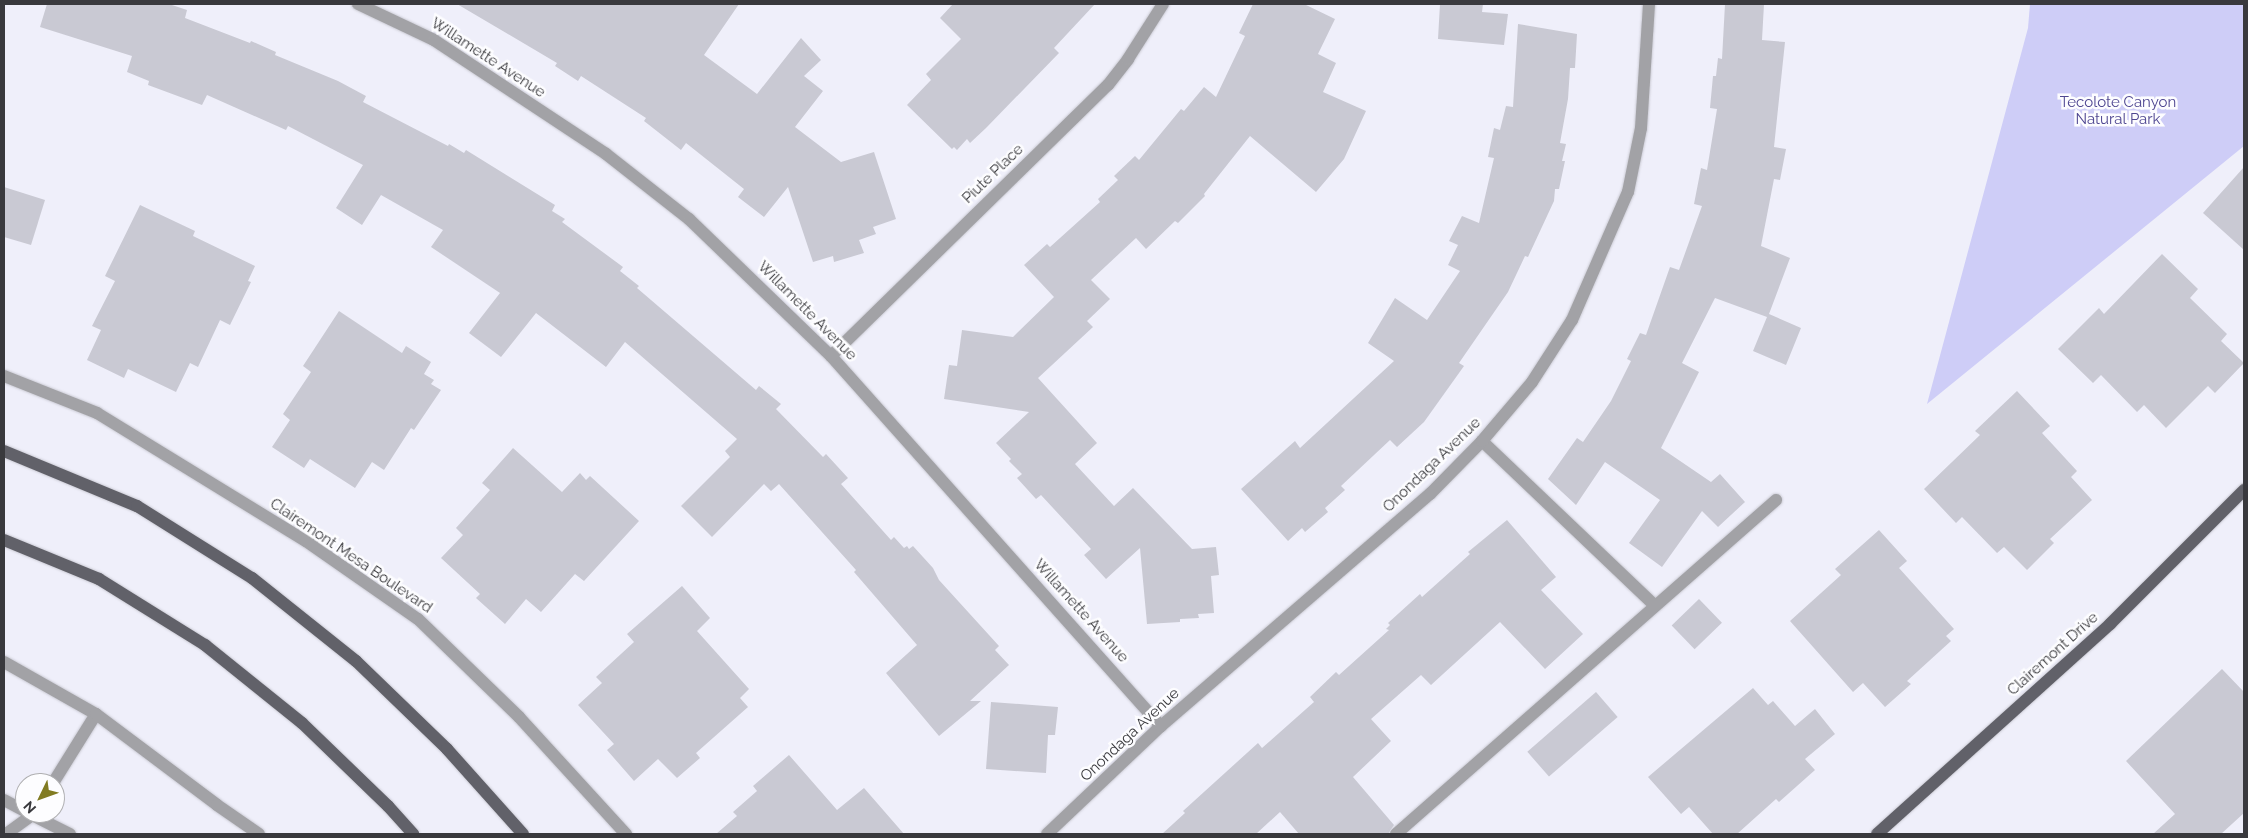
<!DOCTYPE html>
<html>
<head>
<meta charset="utf-8">
<style>
  body { margin:0 }
  #map { position:relative; width:2248px; height:838px; overflow:hidden; background:#efeffa; font-family:Raleway,sans-serif }
  div>[style] { position:absolute }
  .green>* { inset:0; background:#cecdf7 }
  .building>* { inset:0; background:#c9c9d3; transform-origin:0 0 }
  .roads { filter:drop-shadow(0 0 1px #cbcbd4) drop-shadow(0 0 1px #cbcbd4) }
  .service>* { height:12px; margin:-6px; padding:0 6px; transform-origin:6px; border-radius:6px; background:#a2a2a6 }
  .minor>* { height:12px; margin:-6px; padding:0 6px; transform-origin:6px; border-radius:6px; background:#a2a2a6 }
  .primary>* { height:12px; margin:-6px; padding:0 6px; transform-origin:6px; border-radius:6px; background:#616169 }
  span { translate:-50% -50%; white-space:nowrap; text-align:center; line-height:1.15; -webkit-text-stroke:5px #fdfdff; paint-order:stroke }
  .street-label { font-size:15px; color:#39393d }
  .park-label { font-size:15px; color:#4e4691 }
  .frame { position:absolute; inset:0; border:5px solid #39393d; pointer-events:none }
  .north { position:absolute; left:15px; top:773px; width:50px; height:50px; box-sizing:border-box; background:#fdfdff; border:1px solid #afafb1; border-radius:50%; rotate:228deg; font-size:14px; font-weight:700; line-height:20px; text-align:center; color:#39393d }
  .north::after { content:''; display:block; margin:auto; width:18px; height:22px; background:#817b22; clip-path:polygon(50% 0,100% 100%,50% 72%,0 100%) }
</style>
</head>
<body>
<div id="map">
  <div class="green">
    <i style="clip-path:polygon(2030px 4px,2244px 4px,2244px 146px,1927px 404px,2028px 28px)"></i>
  </div>
  <div class="building">
    <i style="clip-path:polygon(47px 4px,169px 4px,187px 10px,185px 18px,250px 43px,251px 41px,276px 52px,275px 55px,338px 81px,366px 96px,363px 102px,448px 146px,449px 144px,464px 153px,466px 150px,555px 205px,552px 211px,565px 219px,562px 222px,623px 267px,620px 271px,639px 286px,637px 288px,756px 390px,759px 386px,781px 404px,776px 409px,823px 457px,826px 454px,848px 478px,841px 484px,891px 540px,894px 537px,904px 548px,907px 546px,909px 549px,913px 546px,933px 568px,939px 580px,999px 646px,995px 650px,1009px 665px,970px 701px,981px 701px,939px 736px,886px 673px,917px 645px,854px 572px,856px 570px,779px 484px,771px 491px,764px 484px,712px 537px,681px 506px,730px 457px,725px 451px,737px 439px,625px 342px,606px 367px,536px 313px,501px 357px,469px 333px,500px 293px,431px 247px,443px 230px,381px 195px,362px 225px,336px 208px,363px 165px,288px 126px,286px 130px,207px 95px,202px 105px,148px 85px,149px 81px,127px 72px,132px 56px,40px 27px)"></i>
    <i style="clip-path:polygon(457px 4px,739px 4px,704px 55px,757px 94px,801px 38px,821px 60px,804px 76px,823px 91px,795px 127px,841px 162px,874px 152px,896px 219px,873px 227px,876px 234px,859px 240px,864px 253px,834px 262px,833px 256px,813px 262px,788px 187px,764px 217px,738px 197px,744px 189px,686px 143px,681px 150px,644px 121px,646px 118px,581px 76px,578px 81px,555px 66px,557px 63px)"></i>
    <i style="clip-path:polygon(953px 4px,1095px 4px,1054px 48px,1059px 53px,986px 128px,970px 143px,967px 139px,957px 150px,954px 147px,952px 149px,907px 105px,931px 80px,926px 74px,961px 39px,940px 18px)"></i>
    <i style="clip-path:polygon(1253px 4px,1304px 4px,1335px 19px,1318px 54px,1336px 63px,1323px 92px,1366px 111px,1344px 159px,1316px 192px,1250px 136px,1204px 194px,1205px 196px,1178px 223px,1175px 221px,1146px 249px,1136px 238px,1091px 280px,1110px 299px,1087px 321px,1093px 327px,1038px 378px,1097px 443px,1075px 464px,1114px 506px,1133px 488px,1192px 549px,1216px 547px,1219px 575px,1211px 576px,1214px 613px,1198px 614px,1199px 618px,1180px 619px,1180px 622px,1147px 624px,1140px 548px,1106px 579px,1084px 555px,1091px 549px,1041px 495px,1036px 499px,1017px 478px,1022px 474px,1009px 461px,1011px 459px,996px 443px,1029px 412px,944px 399px,949px 365px,957px 366px,962px 330px,1013px 337px,1054px 297px,1024px 265px,1047px 244px,1050px 247px,1100px 202px,1098px 199px,1118px 180px,1114px 176px,1135px 156px,1139px 160px,1181px 109px,1184px 111px,1204px 87px,1216px 97px,1245px 36px,1239px 33px)"></i>
    <i style="clip-path:polygon(1440px 4px,1483px 4px,1482px 12px,1508px 14px,1504px 45px,1438px 39px)"></i>
    <i style="clip-path:polygon(1725px 4px,1764px 4px,1762px 40px,1785px 42px,1774px 147px,1786px 149px,1780px 180px,1774px 179px,1761px 246px,1790px 258px,1769px 314px,1801px 328px,1786px 365px,1753px 351px,1767px 317px,1715px 298px,1682px 363px,1699px 372px,1661px 448px,1711px 482px,1720px 474px,1745px 502px,1718px 527px,1702px 511px,1662px 567px,1629px 543px,1660px 500px,1605px 462px,1576px 505px,1548px 479px,1577px 438px,1583px 442px,1611px 401px,1631px 361px,1627px 359px,1640px 333px,1646px 335px,1670px 267px,1679px 270px,1702px 206px,1694px 204px,1701px 168px,1707px 170px,1717px 109px,1710px 108px,1713px 76px,1716px 76px,1718px 58px,1722px 59px)"></i>
    <i style="clip-path:polygon(1518px 24px,1577px 34px,1575px 68px,1570px 68px,1568px 99px,1560px 143px,1566px 144px,1562px 161px,1565px 161px,1559px 189px,1555px 189px,1554px 201px,1528px 257px,1525px 256px,1508px 292px,1459px 363px,1464px 366px,1424px 422px,1397px 447px,1390px 440px,1341px 486px,1345px 490px,1325px 508px,1328px 512px,1305px 532px,1302px 528px,1288px 541px,1241px 489px,1295px 441px,1300px 448px,1394px 361px,1368px 343px,1395px 298px,1427px 320px,1460px 271px,1448px 265px,1458px 245px,1449px 241px,1462px 216px,1479px 223px,1494px 158px,1488px 157px,1494px 128px,1500px 130px,1506px 106px,1513px 107px)"></i>
    <i style="clip-path:polygon(2244px 167px,2244px 250px,2203px 213px)"></i>
    <i style="clip-path:polygon(4px 187px,45px 200px,31px 245px,4px 237px)"></i>
    <i style="clip-path:polygon(140px 205px,195px 231px,193px 236px,255px 266px,248px 281px,251px 282px,230px 325px,220px 320px,198px 367px,190px 363px,176px 392px,128px 369px,124px 378px,87px 360px,101px 330px,92px 326px,115px 281px,105px 276px)"></i>
    <i style="clip-path:polygon(2162px 254px,2198px 289px,2190px 298px,2227px 334px,2221px 341px,2244px 363px,2215px 393px,2208px 386px,2166px 428px,2144px 405px,2137px 412px,2101px 375px,2093px 383px,2058px 349px,2099px 308px,2104px 314px)"></i>
    <i style="clip-path:polygon(339px 311px,402px 353px,406px 346px,431px 362px,424px 374px,434px 380px,431px 384px,441px 390px,414px 430px,411px 428px,384px 470px,372px 462px,355px 488px,310px 459px,304px 468px,272px 447px,290px 420px,283px 414px,311px 372px,303px 366px)"></i>
    <i style="clip-path:polygon(2017px 391px,2050px 426px,2042px 433px,2077px 471px,2071px 477px,2092px 500px,2050px 539px,2054px 543px,2027px 570px,2004px 547px,1997px 553px,1962px 517px,1956px 523px,1924px 489px,1980px 435px,1975px 431px)"></i>
    <i style="clip-path:polygon(513px 448px,562px 492px,580px 473px,586px 480px,590px 476px,639px 521px,584px 581px,575px 574px,541px 612px,526px 599px,505px 624px,476px 598px,480px 594px,441px 558px,463px 535px,456px 528px,490px 490px,482px 483px)"></i>
    <i style="clip-path:polygon(1507px 520px,1556px 577px,1541px 590px,1583px 634px,1545px 669px,1500px 622px,1431px 685px,1421px 675px,1371px 719px,1391px 741px,1353px 777px,1394px 825px,1388px 834px,1299px 834px,1280px 812px,1256px 834px,1162px 834px,1185px 813px,1183px 811px,1258px 743px,1262px 748px,1314px 702px,1310px 697px,1336px 672px,1339px 675px,1389px 630px,1386px 629px,1390px 625px,1388px 623px,1420px 594px,1422px 597px,1470px 554px,1468px 552px)"></i>
    <i style="clip-path:polygon(1879px 530px,1907px 561px,1899px 568px,1954px 629px,1946px 636px,1951px 641px,1907px 681px,1911px 684px,1885px 707px,1863px 683px,1853px 692px,1790px 621px,1841px 575px,1835px 569px)"></i>
    <i style="clip-path:polygon(682px 586px,710px 618px,697px 631px,749px 689px,740px 698px,748px 707px,696px 753px,700px 758px,677px 778px,658px 759px,634px 781px,607px 750px,614px 744px,578px 705px,602px 683px,596px 677px,634px 642px,627px 634px)"></i>
    <i style="left:1699px;top:599px;width:33px;height:38px;rotate:46deg"></i>
    <i style="clip-path:polygon(2222px 669px,2244px 692px,2244px 813px,2221px 834px,2153px 834px,2175px 814px,2126px 761px)"></i>
    <i style="clip-path:polygon(1753px 688px,1768px 705px,1773px 701px,1795px 726px,1815px 709px,1835px 734px,1805px 759px,1815px 770px,1779px 802px,1776px 799px,1737px 834px,1713px 834px,1689px 807px,1681px 814px,1648px 777px)"></i>
    <i style="left:1596px;top:692px;width:33px;height:91px;rotate:49deg"></i>
    <i style="clip-path:polygon(991px 702px,1058px 707px,1055px 735px,1048px 735px,1046px 773px,986px 769px)"></i>
    <i style="clip-path:polygon(789px 755px,837px 810px,864px 788px,904px 834px,716px 834px,737px 816px,733px 812px,757px 791px,753px 786px)"></i>
  </div>
  <div class="roads">
    <div class="service">
      <i style="left:1482px;top:441px;width:238px;rotate:43.6deg"></i>
      <i style="left:4px;top:662px;width:106px;rotate:29.5deg"></i>
      <i style="left:96px;top:714px;width:81px;rotate:121.9deg"></i>
      <i style="left:96px;top:714px;width:151px;rotate:36.9deg"></i>
      <i style="left:217px;top:805px;width:51px;rotate:34.6deg"></i>
      <i style="left:4px;top:800px;width:24px;rotate:28deg"></i>
      <i style="left:28px;top:813px;width:47px;rotate:26.6deg"></i>
      <i style="left:6px;top:834px;width:36px;rotate:-36deg"></i>
      <i style="left:1396px;top:834px;width:506px;rotate:-41.31deg"></i>
    </div>
    <div class="minor">
      <i style="left:358px;top:4px;width:84px;rotate:25.3deg"></i>
      <i style="left:434px;top:40px;width:206px;rotate:33.5deg"></i>
      <i style="left:606px;top:154px;width:105px;rotate:38.1deg"></i>
      <i style="left:689px;top:219px;width:197px;rotate:44deg"></i>
      <i style="left:831px;top:356px;width:496px;rotate:48.3deg"></i>
      <i style="left:831px;top:356px;width:388px;rotate:-44.4deg"></i>
      <i style="left:1108px;top:85px;width:33px;rotate:-52deg"></i>
      <i style="left:1128px;top:59px;width:65px;rotate:-57.5deg"></i>
      <i style="left:4px;top:376px;width:100px;rotate:21.7deg"></i>
      <i style="left:97px;top:413px;width:245px;rotate:31.5deg"></i>
      <i style="left:306px;top:541px;width:136px;rotate:34.9deg"></i>
      <i style="left:418px;top:619px;width:141px;rotate:44.1deg"></i>
      <i style="left:519px;top:717px;width:159px;rotate:47.6deg"></i>
      <i style="left:1047px;top:834px;width:157px;rotate:-43.5deg"></i>
      <i style="left:1161px;top:726px;width:355px;rotate:-40.8deg"></i>
      <i style="left:1430px;top:494px;width:74px;rotate:-45.5deg"></i>
      <i style="left:1482px;top:441px;width:77px;rotate:-49.7deg"></i>
      <i style="left:1532px;top:382px;width:74px;rotate:-57.2deg"></i>
      <i style="left:1572px;top:320px;width:140px;rotate:-66.4deg"></i>
      <i style="left:1628px;top:192px;width:65px;rotate:-78.5deg"></i>
      <i style="left:1641px;top:128px;width:124px;rotate:-86.3deg"></i>
    </div>
    <div class="primary">
      <i style="left:4px;top:451px;width:144px;rotate:22.5deg"></i>
      <i style="left:137px;top:506px;width:136px;rotate:32.1deg"></i>
      <i style="left:252px;top:578px;width:133px;rotate:38.6deg"></i>
      <i style="left:356px;top:661px;width:127px;rotate:44deg"></i>
      <i style="left:447px;top:749px;width:114px;rotate:48.2deg"></i>
      <i style="left:4px;top:540px;width:103px;rotate:22.3deg"></i>
      <i style="left:99px;top:579px;width:125px;rotate:31.9deg"></i>
      <i style="left:205px;top:645px;width:124px;rotate:38.8deg"></i>
      <i style="left:302px;top:723px;width:120px;rotate:44deg"></i>
      <i style="left:388px;top:806px;width:38px;rotate:48deg"></i>
      <i style="left:1877px;top:834px;width:314px;rotate:-42deg"></i>
      <i style="left:2110px;top:624px;width:190px;rotate:-45deg"></i>
    </div>
  </div>
  <div class="street-label">
    <span style="left:488px;top:58px;rotate:33deg">Willamette Avenue</span>
    <span style="left:993px;top:174px;rotate:-44deg">Piute Place</span>
    <span style="left:807px;top:311px;rotate:45deg">Willamette Avenue</span>
    <span style="left:1432px;top:465px;rotate:-44deg">Onondaga Avenue</span>
    <span style="left:351px;top:556px;rotate:34deg">Clairemont Mesa Boulevard</span>
    <span style="left:1081px;top:611px;rotate:48deg">Willamette Avenue</span>
    <span style="left:2053px;top:654px;rotate:-42deg">Clairemont Drive</span>
    <span style="left:1130px;top:735px;rotate:-43deg">Onondaga Avenue</span>
  </div>
  <div class="park-label">
    <span style="left:2118px;top:111px">Tecolote Canyon<br>Natural Park</span>
  </div>
  <div class="frame"></div>
  <div class="north">N</div>
</div>
</body>
</html>
